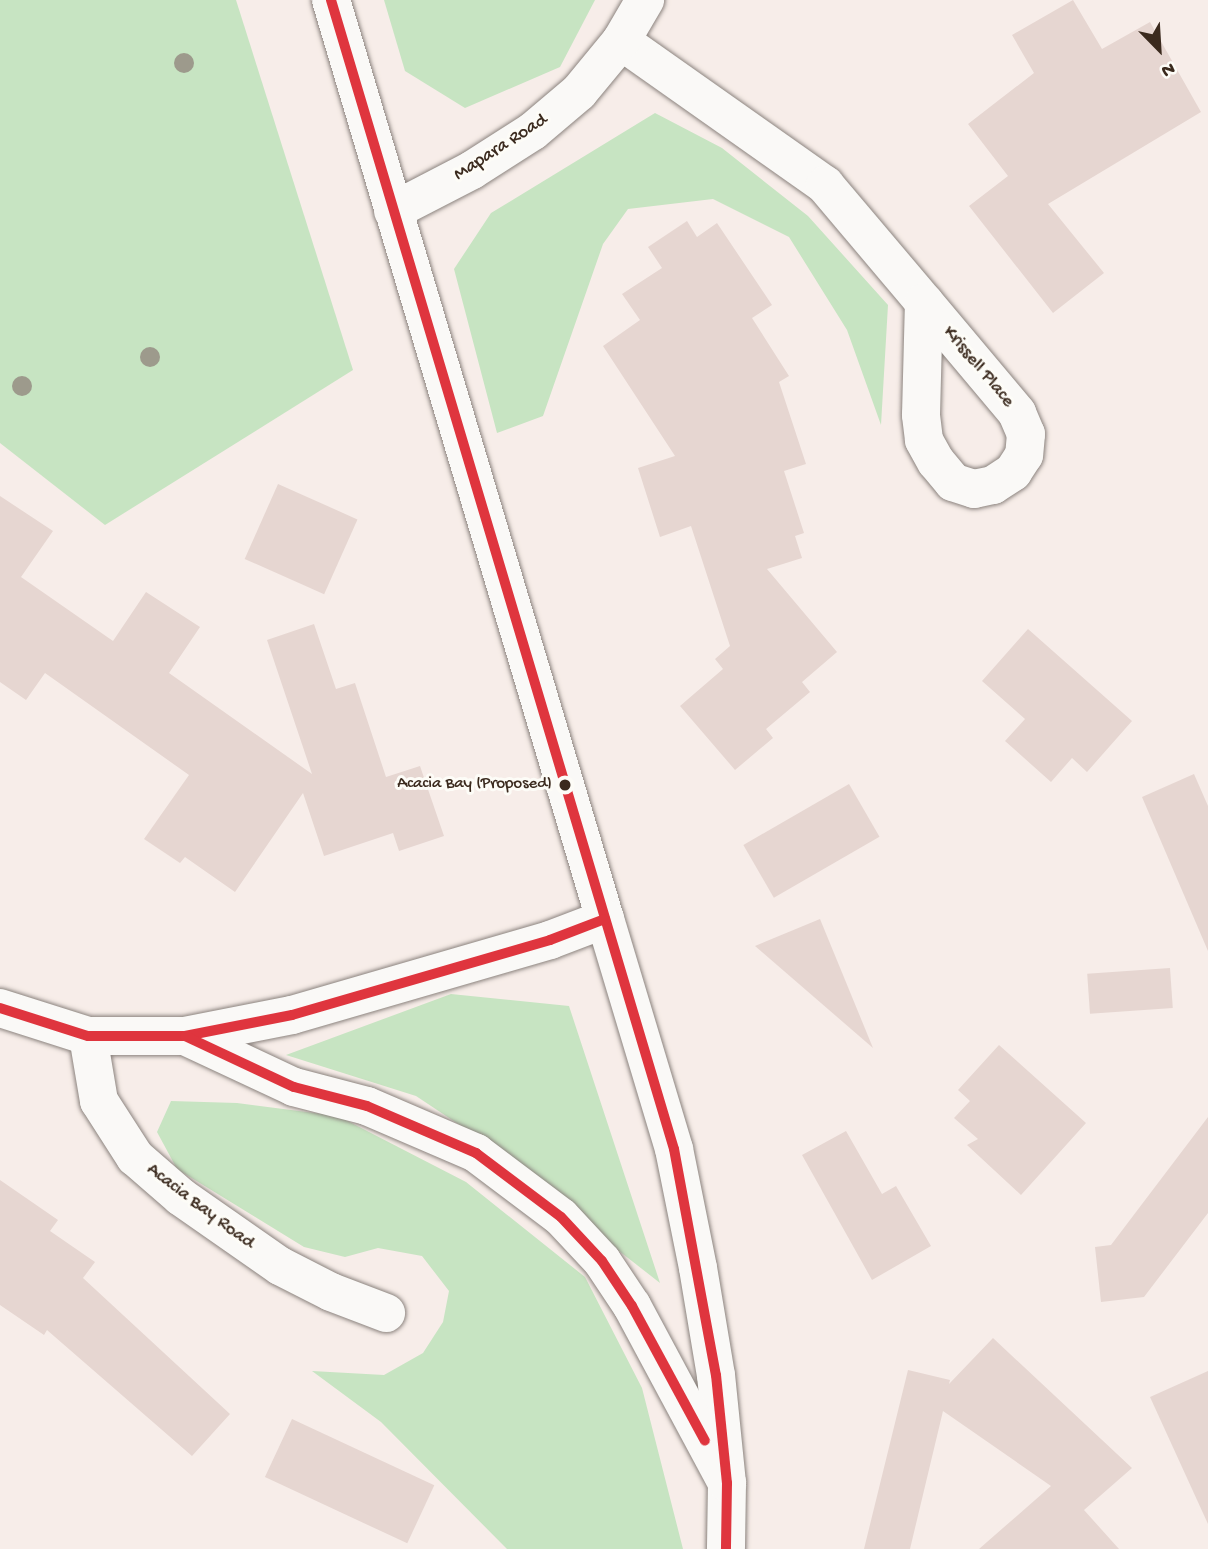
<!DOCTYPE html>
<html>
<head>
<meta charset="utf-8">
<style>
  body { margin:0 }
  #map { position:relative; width:1208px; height:1549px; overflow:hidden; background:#f7ede9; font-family:"Gochi Hand",sans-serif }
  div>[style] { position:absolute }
  .green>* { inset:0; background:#c7e4c2 }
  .building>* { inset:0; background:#e6d6d1; transform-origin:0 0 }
  .roads { filter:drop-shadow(0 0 2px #8b837e) drop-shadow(0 0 2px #8b837e) }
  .street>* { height:38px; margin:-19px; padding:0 19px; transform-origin:19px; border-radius:19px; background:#faf9f7 }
  .secondary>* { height:38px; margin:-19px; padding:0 19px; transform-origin:19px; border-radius:19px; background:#faf9f7 }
  .bus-1>* { height:10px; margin:-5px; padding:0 5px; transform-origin:5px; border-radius:5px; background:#df353e }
  .trees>* { width:20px; height:20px; margin:-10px; border-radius:50%; background:#9d9a8c }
  .dots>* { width:19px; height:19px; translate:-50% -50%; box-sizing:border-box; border:4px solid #fdfcf7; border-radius:50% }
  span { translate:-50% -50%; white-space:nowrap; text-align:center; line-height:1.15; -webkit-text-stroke:6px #fdfcf7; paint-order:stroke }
  .bus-label { font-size:17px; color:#3b2a1e }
  .right { translate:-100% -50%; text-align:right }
  .street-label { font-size:19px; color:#3b2a1e }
  .north { position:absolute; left:1124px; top:14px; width:70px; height:70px; -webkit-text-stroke:5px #fdfcf7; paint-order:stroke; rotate:156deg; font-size:19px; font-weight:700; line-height:28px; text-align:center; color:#3b2a1e }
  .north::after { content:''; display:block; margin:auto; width:24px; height:32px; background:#3b2a1e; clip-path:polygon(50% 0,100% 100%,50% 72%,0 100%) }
</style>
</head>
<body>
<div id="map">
  <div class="green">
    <i style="clip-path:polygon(0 0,236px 0,353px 370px,105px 525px,0 443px)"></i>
    <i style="clip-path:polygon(384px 0,595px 0,560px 67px,465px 108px,405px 71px)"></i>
    <i style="clip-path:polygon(655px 113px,722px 148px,808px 216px,888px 305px,881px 425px,847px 330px,789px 237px,713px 199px,628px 209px,603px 244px,543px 416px,497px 433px,454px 269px,491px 213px)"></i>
    <i style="clip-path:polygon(451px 994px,569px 1006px,660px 1283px,605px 1240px,556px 1189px,416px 1096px,286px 1055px)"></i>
    <i style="clip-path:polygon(171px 1101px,237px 1103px,338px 1116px,466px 1182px,585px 1277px,642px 1388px,683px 1549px,507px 1549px,381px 1422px,312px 1371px,384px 1375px,423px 1353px,443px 1322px,449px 1291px,422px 1256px,378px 1248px,345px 1257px,304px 1247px,177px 1169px,157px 1132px)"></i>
  </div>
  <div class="building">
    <i style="clip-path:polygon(1073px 0,1102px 49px,1150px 22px,1201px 112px,1048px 204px,1104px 273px,1053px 313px,969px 206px,1008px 176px,968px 124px,1034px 73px,1012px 35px)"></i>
    <i style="clip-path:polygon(687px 221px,697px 237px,717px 223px,772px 305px,752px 318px,789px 376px,779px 382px,806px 464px,784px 471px,804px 533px,795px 536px,802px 558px,767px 569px,837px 652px,802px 682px,810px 692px,766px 729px,773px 738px,735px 770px,680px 706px,723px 669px,715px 659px,730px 646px,691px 526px,660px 537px,638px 468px,675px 456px,603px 346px,640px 320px,622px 294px,662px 268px,648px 247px)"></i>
    <i style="left:278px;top:484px;width:87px;height:82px;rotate:24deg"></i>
    <i style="clip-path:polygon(0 496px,53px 531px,21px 577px,113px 641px,146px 592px,200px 627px,169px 673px,312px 774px,267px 640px,314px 624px,336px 689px,355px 683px,386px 777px,420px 766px,444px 836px,399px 851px,393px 833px,324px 856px,303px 793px,235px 892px,185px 857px,180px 863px,144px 839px,189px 775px,45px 673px,26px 700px,0 682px)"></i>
    <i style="clip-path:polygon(1028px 629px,1132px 721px,1087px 772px,1072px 758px,1051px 782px,1005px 741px,1025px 719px,982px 681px)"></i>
    <i style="clip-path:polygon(1194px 774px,1208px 806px,1208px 951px,1142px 797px)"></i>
    <i style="left:849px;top:784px;width:61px;height:122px;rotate:60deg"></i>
    <i style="clip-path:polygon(820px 919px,873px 1048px,755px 946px)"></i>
    <i style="left:1170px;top:968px;width:40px;height:83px;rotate:86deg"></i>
    <i style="clip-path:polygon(999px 1045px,1086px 1123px,1021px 1195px,967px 1145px,978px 1139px,954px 1118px,970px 1101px,958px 1090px)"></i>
    <i style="clip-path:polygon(1208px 1117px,1208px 1213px,1144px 1297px,1101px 1302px,1095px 1247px,1111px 1245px)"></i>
    <i style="clip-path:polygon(846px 1131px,882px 1194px,896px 1186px,931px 1246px,872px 1280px,802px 1155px)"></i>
    <i style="clip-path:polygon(0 1180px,58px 1220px,50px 1231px,95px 1262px,83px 1278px,230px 1414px,192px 1456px,47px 1330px,44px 1335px,0 1305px)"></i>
    <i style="clip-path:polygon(993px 1338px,1132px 1468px,1084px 1510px,1119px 1549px,979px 1549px,1051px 1486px,943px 1411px,910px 1549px,864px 1549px,908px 1370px,950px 1380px,949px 1384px)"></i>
    <i style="clip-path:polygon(1208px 1371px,1208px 1524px,1150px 1397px)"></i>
    <i style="left:292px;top:1419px;width:157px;height:64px;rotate:25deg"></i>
  </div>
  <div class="roads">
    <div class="street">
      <i style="left:621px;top:41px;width:250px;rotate:35.2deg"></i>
      <i style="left:825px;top:185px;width:153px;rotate:49.8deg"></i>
      <i style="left:924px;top:302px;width:145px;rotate:50deg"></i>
      <i style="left:1017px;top:413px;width:23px;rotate:67deg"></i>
      <i style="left:1026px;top:434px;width:21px;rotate:95deg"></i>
      <i style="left:1024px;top:455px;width:20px;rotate:123deg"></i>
      <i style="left:1013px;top:472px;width:24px;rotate:147deg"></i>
      <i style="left:993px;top:485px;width:19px;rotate:168deg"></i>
      <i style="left:974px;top:489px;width:22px;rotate:-162deg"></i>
      <i style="left:953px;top:482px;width:26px;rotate:-130deg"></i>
      <i style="left:936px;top:462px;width:25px;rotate:-119deg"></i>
      <i style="left:924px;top:440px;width:25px;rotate:-97deg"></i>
      <i style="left:921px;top:415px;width:113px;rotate:-88.5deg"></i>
      <i style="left:393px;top:211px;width:89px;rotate:-27.4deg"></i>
      <i style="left:472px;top:170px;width:72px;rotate:-32.6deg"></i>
      <i style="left:533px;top:131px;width:60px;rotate:-40.3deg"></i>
      <i style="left:579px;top:92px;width:66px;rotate:-50.5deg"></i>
      <i style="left:621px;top:41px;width:48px;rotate:-59.7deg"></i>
      <i style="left:0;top:1008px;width:92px;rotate:17.7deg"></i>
      <i style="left:88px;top:1036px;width:97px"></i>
      <i style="left:185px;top:1036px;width:109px;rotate:-11.1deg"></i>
      <i style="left:292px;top:1015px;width:269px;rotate:-16.2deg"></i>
      <i style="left:550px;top:940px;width:59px;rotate:-20.9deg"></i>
      <i style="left:605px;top:919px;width:959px;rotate:-106.6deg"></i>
      <i style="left:88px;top:1036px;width:66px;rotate:80.4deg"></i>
      <i style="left:99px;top:1101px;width:67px;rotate:57.3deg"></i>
      <i style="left:135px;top:1157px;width:61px;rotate:41deg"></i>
      <i style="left:181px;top:1197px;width:121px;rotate:34.9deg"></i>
      <i style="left:280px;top:1266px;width:57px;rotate:27deg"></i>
      <i style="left:331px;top:1292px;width:59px;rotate:20.9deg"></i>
    </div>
    <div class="secondary">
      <i style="left:605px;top:919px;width:240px;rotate:73.3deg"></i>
      <i style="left:674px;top:1149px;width:121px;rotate:78.6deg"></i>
      <i style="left:698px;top:1268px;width:109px;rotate:80.5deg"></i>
      <i style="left:716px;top:1375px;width:109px;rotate:84.2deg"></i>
      <i style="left:727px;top:1483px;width:66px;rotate:90.9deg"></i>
      <i style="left:185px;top:1036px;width:120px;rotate:25.1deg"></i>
      <i style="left:294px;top:1087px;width:75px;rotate:14.6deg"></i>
      <i style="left:367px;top:1106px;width:119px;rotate:23.3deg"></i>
      <i style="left:476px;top:1153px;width:106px;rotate:37deg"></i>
      <i style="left:561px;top:1217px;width:60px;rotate:47deg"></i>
      <i style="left:602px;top:1261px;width:54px;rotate:56.3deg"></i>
      <i style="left:632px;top:1306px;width:201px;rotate:61.8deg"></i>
    </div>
  </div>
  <div class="bus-1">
    <i style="left:331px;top:0;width:1199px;rotate:73.38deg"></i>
    <i style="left:674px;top:1149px;width:230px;rotate:79.5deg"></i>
    <i style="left:716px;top:1375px;width:109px;rotate:84.2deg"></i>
    <i style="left:727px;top:1483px;width:66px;rotate:90.9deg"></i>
    <i style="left:0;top:1008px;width:92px;rotate:17.7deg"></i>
    <i style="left:88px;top:1036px;width:97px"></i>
    <i style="left:185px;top:1036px;width:109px;rotate:-11.1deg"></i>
    <i style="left:292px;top:1015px;width:269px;rotate:-16.2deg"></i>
    <i style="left:550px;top:940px;width:59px;rotate:-20.9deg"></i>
    <i style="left:185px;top:1036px;width:120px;rotate:25.1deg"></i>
    <i style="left:294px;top:1087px;width:75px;rotate:14.6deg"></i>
    <i style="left:367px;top:1106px;width:119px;rotate:23.3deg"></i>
    <i style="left:476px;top:1153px;width:106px;rotate:37deg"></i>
    <i style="left:561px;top:1217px;width:60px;rotate:47deg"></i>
    <i style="left:602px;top:1261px;width:54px;rotate:56.3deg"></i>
    <i style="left:632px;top:1306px;width:153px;rotate:61.6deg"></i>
  </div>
  <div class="trees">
    <i style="left:184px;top:63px"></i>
    <i style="left:150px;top:357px"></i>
    <i style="left:22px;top:386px"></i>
  </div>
  <div class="dots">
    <i style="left:565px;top:785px;background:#3b2a1e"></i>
  </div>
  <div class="bus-label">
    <span class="right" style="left:552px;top:785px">Acacia Bay (Proposed)</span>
  </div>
  <div class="street-label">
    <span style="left:501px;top:148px;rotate:-33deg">Mapara Road</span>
    <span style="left:978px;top:367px;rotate:50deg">Krissell Place</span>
    <span style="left:200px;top:1207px;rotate:37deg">Acacia Bay Road</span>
  </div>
  <div class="north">N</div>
</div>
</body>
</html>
